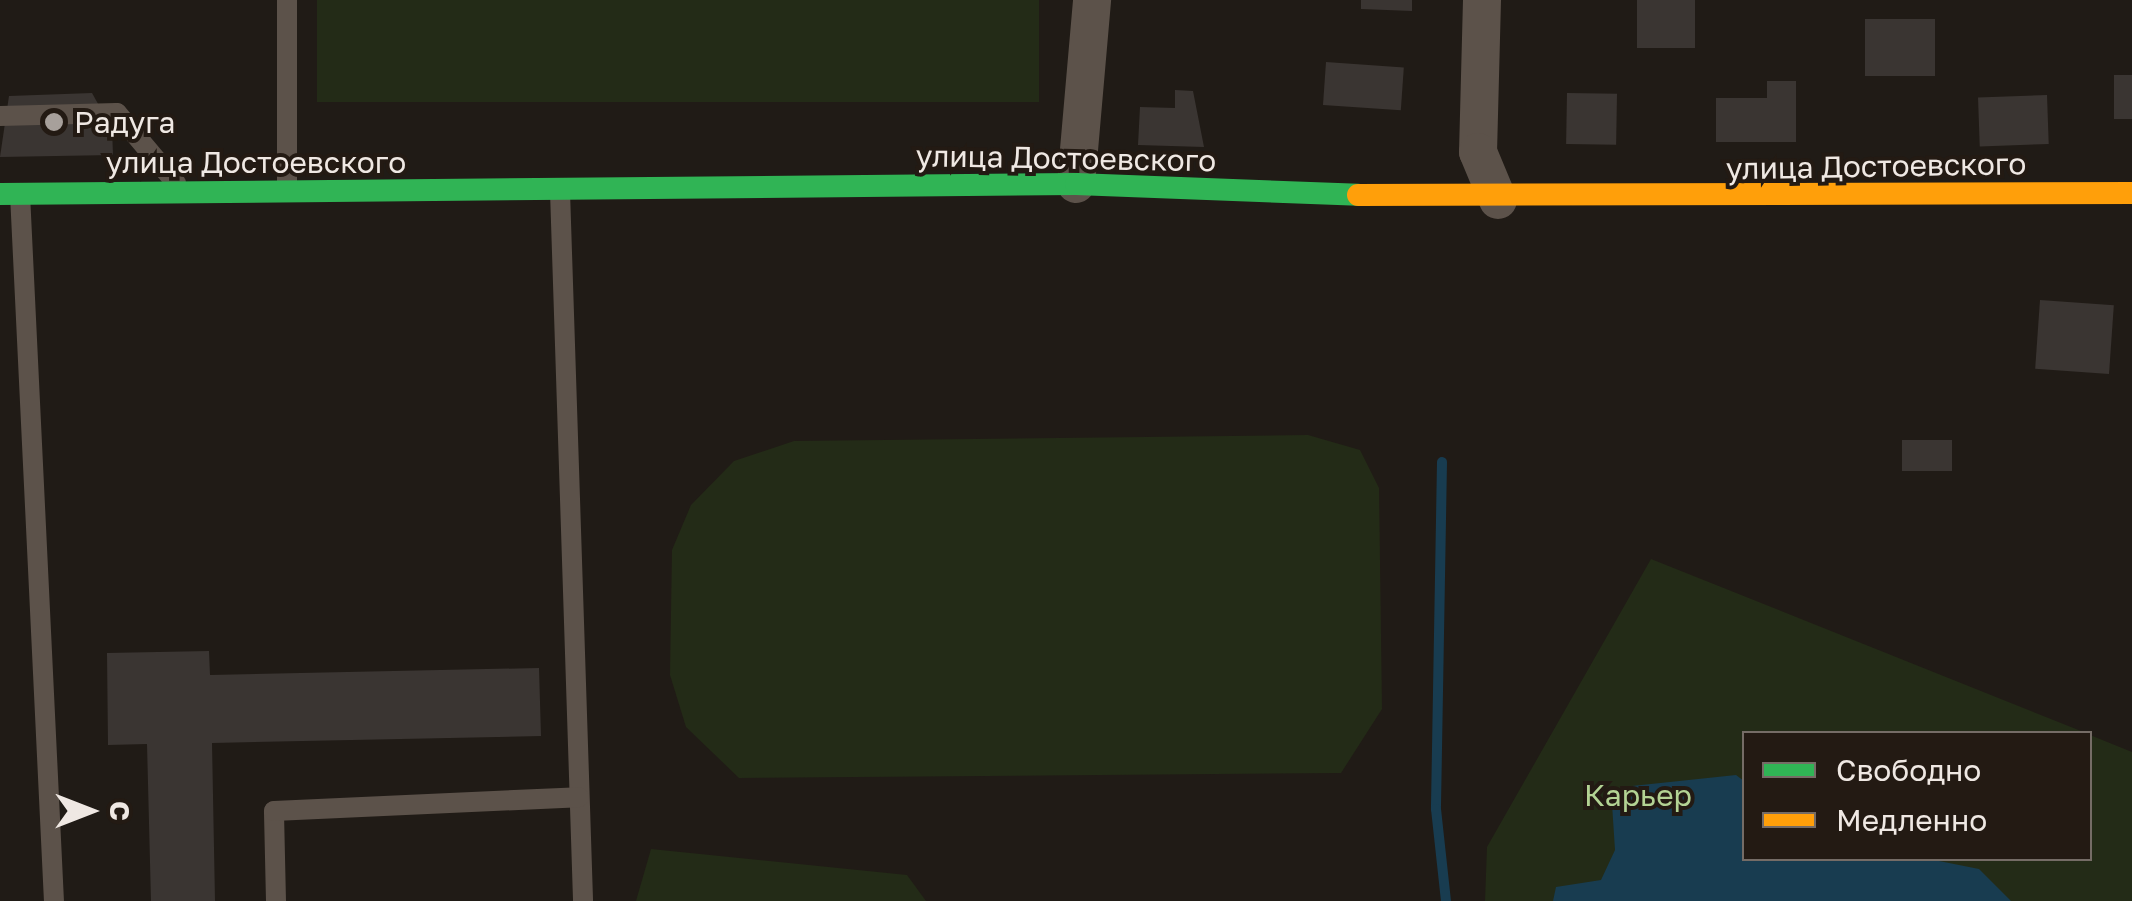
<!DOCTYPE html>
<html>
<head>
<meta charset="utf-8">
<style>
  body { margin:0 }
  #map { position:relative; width:2132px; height:901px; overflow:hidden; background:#201b16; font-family:"Golos Text",sans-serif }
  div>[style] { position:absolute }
  .green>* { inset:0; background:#232b17; transform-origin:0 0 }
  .water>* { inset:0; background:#183c50 }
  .stream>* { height:10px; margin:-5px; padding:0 5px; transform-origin:5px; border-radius:5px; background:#183c50 }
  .building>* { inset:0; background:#3a3532; transform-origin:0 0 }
  .lane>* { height:20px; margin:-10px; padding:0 10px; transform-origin:10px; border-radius:10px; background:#5c524a }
  .street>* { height:38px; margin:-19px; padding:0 19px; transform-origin:19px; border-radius:19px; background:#5c524a }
  .fast>* { height:22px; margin:-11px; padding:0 11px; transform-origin:11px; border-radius:11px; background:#30b455 }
  .slow>* { height:22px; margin:-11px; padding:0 11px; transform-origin:11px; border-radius:11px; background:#ff9f0a }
  .dots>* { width:28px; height:28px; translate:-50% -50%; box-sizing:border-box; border:5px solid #231a13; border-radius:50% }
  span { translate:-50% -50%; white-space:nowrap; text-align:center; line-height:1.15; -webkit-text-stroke:8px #231a13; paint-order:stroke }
  .poi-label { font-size:30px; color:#efe8e3 }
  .left { translate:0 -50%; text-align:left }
  .street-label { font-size:30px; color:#efe8e3 }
  .park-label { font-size:30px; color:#b3d394 }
  .legend { position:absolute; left:1742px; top:731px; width:350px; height:130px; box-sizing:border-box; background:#231a13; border:2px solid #756c66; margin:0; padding:12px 18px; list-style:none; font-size:30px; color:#efe8e3 }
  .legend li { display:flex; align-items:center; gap:20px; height:50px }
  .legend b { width:50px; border:2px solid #756c66 }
  .north { position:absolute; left:40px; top:761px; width:100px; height:100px; -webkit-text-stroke:8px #231a13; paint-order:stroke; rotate:90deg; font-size:28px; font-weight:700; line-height:40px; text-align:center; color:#efe8e3 }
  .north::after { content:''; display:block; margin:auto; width:35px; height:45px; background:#efe8e3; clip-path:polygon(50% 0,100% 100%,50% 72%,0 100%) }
</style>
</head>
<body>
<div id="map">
  <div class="green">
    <i style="left:317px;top:0;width:722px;height:102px"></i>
    <i style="clip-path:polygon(1308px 435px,1360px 450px,1379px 488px,1382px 709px,1341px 773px,739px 778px,686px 727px,670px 675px,672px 550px,691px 505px,734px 461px,794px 441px)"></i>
    <i style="clip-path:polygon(1651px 559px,2086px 733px,1744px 734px,1744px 858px,2090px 858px,2090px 735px,2132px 752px,2132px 901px,1485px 901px,1487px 847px)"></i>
    <i style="clip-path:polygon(651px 849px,907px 875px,926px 901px,636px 901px)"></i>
  </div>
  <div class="water">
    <i style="clip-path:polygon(1736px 775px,1744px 781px,1744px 858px,1929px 859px,1979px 869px,2011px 901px,1553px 901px,1556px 887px,1601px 880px,1615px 850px,1612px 804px,1632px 786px)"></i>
  </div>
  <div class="stream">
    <i style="left:1442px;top:462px;width:347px;rotate:91deg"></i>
    <i style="left:1436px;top:809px;width:93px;rotate:83.8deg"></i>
  </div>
  <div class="building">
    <i style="clip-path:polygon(1361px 0,1412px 0,1412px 11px,1361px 9px)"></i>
    <i style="left:1637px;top:0;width:58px;height:48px"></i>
    <i style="left:1935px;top:19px;width:57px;height:70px;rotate:90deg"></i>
    <i style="left:1326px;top:62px;width:78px;height:43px;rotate:4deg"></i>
    <i style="left:2132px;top:75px;width:44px;height:18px;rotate:90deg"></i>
    <i style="clip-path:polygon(1767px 81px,1796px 81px,1796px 142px,1716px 142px,1716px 98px,1767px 98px)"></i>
    <i style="clip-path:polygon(1175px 90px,1193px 91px,1204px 147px,1138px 145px,1140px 107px,1175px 108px)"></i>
    <i style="clip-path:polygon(92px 93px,112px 129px,113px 155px,0 157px,9px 96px)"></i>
    <i style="left:1567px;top:93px;width:50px;height:51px;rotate:1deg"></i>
    <i style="left:2047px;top:95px;width:49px;height:69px;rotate:88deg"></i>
    <i style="left:2040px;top:300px;width:74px;height:69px;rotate:4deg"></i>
    <i style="left:1952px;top:440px;width:31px;height:50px;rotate:90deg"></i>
    <i style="clip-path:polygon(209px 651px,210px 675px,539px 668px,541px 736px,212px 743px,215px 901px,151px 901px,147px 744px,108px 745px,107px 653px)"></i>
  </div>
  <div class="lane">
    <i style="left:287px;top:0;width:188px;rotate:90deg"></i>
    <i style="left:0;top:116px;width:117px;rotate:-1.5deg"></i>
    <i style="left:117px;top:113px;width:92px;rotate:49.9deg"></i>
    <i style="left:560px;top:191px;width:710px;rotate:88.14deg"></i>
    <i style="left:20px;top:194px;width:708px;rotate:87.25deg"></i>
    <i style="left:276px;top:901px;width:90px;rotate:-91.3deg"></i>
    <i style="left:274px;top:811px;width:305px;rotate:-2.6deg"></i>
  </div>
  <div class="street">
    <i style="left:1482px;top:0;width:152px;rotate:91.5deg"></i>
    <i style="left:1478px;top:152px;width:52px;rotate:67.4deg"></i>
    <i style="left:1076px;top:184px;width:185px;rotate:-85deg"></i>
  </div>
  <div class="fast">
    <i style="left:0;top:194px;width:1076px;rotate:-0.53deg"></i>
    <i style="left:1076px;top:184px;width:282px;rotate:2.2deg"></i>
  </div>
  <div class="slow">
    <i style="left:1358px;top:195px;width:774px;rotate:-0.15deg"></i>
  </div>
  <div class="dots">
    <i style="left:54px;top:122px;background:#a7a09b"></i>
  </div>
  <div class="poi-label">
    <span class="left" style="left:74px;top:122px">Радуга</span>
  </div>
  <div class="street-label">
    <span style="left:1066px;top:158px;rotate:1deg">улица Достоевского</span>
    <span style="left:256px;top:162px">улица Достоевского</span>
    <span style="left:1876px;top:166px;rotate:-1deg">улица Достоевского</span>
  </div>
  <div class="park-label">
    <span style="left:1638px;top:795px">Карьер</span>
  </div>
  <ul class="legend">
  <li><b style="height:12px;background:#30b455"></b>Свободно</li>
  <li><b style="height:12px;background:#ff9f0a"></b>Медленно</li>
  </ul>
  <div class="north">С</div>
</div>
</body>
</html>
